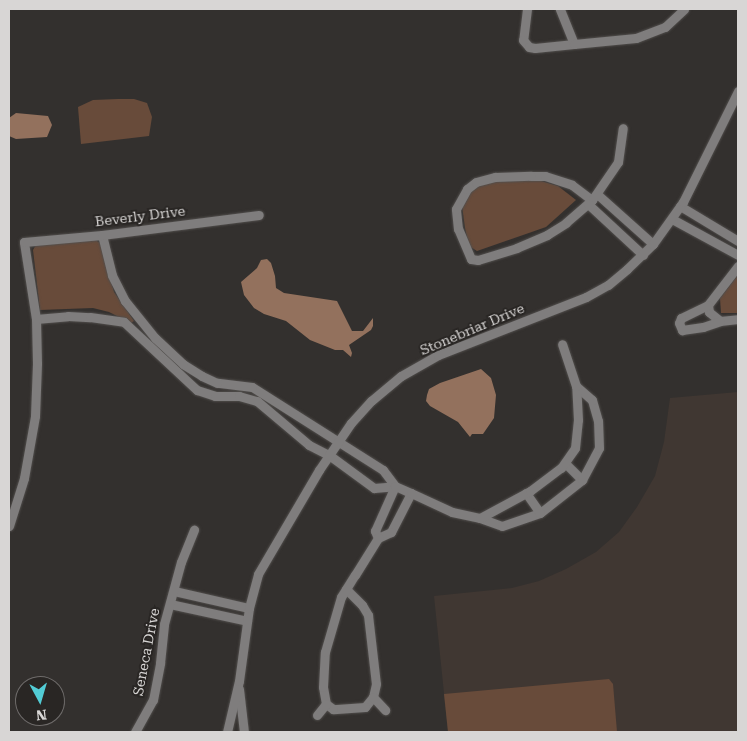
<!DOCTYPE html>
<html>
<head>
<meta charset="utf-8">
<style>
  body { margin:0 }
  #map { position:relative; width:747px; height:741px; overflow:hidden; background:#33302e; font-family:"Roboto Serif",serif }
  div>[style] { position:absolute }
  .built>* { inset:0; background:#403732 }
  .green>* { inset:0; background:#684b3a }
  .water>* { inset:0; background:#93715d }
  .roads { filter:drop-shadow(0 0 1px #514e4c) drop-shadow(0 0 1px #514e4c) }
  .street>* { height:9px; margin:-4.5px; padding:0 4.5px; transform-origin:4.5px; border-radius:4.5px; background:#7f7d7d }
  span { translate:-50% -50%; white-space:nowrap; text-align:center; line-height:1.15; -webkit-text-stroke:4px #292624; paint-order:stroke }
  .street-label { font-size:14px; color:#d8d6d5 }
  .frame { position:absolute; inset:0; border:10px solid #d8d6d5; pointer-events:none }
  .north { position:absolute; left:15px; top:676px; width:50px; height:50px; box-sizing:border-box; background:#292624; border:1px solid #6f6c6b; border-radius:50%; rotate:174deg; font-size:14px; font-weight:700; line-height:20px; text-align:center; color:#d8d6d5 }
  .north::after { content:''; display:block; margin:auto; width:18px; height:22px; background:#52ccd5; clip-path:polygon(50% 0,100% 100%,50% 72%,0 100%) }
</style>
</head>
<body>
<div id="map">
  <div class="built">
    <i style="clip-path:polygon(738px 392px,738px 732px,448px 732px,434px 596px,512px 588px,539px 581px,566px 569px,596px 552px,619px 532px,637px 507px,655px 476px,664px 442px,670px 398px)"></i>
  </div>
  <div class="green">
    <i style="clip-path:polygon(118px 99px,134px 99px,147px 103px,152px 117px,149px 136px,81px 144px,78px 107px,93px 100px)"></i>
    <i style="clip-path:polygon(515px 180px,541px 181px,558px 186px,576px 200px,546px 227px,477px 251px,469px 246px,465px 228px,462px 206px,467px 194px,475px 186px,491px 181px)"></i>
    <i style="clip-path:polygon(94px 239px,100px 243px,114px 292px,134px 321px,131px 323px,109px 312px,93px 308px,40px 310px,33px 250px,37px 243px)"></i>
    <i style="clip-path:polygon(738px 275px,738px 313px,721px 313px,720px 298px)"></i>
    <i style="clip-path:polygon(609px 679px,613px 684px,617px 732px,448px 732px,444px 694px)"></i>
  </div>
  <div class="water">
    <i style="clip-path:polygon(16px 113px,48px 116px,52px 125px,47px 137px,16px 139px,9px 136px,9px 118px)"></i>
    <i style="clip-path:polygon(267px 259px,271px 263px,275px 276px,276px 288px,284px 293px,337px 301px,352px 331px,363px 331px,373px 318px,373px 326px,371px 330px,349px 345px,352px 353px,351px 357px,343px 350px,335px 350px,310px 340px,286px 321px,264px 314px,254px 308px,244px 295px,241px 282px,257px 268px,261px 260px)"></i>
    <i style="clip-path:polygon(481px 369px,491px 378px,496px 395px,494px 418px,483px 434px,472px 434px,470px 437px,458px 422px,430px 406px,426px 401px,427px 395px,429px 389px,440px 383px)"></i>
  </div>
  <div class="roads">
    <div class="street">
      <i style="left:527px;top:9px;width:31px;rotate:97deg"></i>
      <i style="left:523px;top:40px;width:9px;rotate:49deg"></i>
      <i style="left:529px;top:47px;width:6px;rotate:9deg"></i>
      <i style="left:535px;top:48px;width:39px;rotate:-6deg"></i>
      <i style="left:574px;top:44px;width:38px;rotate:-112deg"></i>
      <i style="left:574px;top:44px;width:62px;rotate:-5.5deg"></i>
      <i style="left:636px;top:38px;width:31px;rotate:-21deg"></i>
      <i style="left:665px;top:27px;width:26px;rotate:-43deg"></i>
      <i style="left:531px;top:176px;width:14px"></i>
      <i style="left:545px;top:176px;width:28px;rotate:18deg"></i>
      <i style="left:572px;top:185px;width:25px;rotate:37deg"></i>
      <i style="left:592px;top:200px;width:35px;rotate:139deg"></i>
      <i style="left:566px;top:223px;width:22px;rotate:148deg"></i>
      <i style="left:547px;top:235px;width:33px;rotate:157deg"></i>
      <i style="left:517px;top:248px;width:41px;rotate:162.9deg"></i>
      <i style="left:478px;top:260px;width:7px;rotate:-172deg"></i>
      <i style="left:471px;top:259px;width:33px;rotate:-113deg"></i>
      <i style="left:458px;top:229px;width:20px;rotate:-96deg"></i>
      <i style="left:456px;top:209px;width:23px;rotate:-61deg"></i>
      <i style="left:467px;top:189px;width:11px;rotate:-38deg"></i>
      <i style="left:476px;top:182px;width:20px;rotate:-15deg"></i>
      <i style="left:495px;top:177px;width:36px;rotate:-2deg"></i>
      <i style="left:597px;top:194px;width:75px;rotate:41.8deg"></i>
      <i style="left:592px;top:200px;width:46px;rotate:-55.6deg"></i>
      <i style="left:618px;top:162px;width:34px;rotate:-82deg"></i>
      <i style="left:588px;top:204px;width:75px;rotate:42.8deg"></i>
      <i style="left:680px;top:206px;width:68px;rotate:31.1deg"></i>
      <i style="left:672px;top:219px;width:75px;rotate:28.6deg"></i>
      <i style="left:738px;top:266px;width:49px;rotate:127.6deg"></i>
      <i style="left:708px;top:305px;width:7px;rotate:82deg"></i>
      <i style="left:709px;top:312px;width:14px;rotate:39deg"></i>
      <i style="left:720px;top:321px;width:18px;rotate:-6deg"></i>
      <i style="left:708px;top:305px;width:30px;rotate:154deg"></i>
      <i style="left:681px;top:318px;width:5px;rotate:112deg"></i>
      <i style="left:679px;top:323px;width:8px;rotate:67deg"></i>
      <i style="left:682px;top:330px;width:21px;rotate:-8deg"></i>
      <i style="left:703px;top:327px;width:18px;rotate:-19deg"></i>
      <i style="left:36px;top:319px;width:32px;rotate:-5deg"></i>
      <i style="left:68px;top:316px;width:22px;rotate:3deg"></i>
      <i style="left:90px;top:317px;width:34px;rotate:8deg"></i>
      <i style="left:124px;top:322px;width:100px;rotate:43deg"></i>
      <i style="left:197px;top:390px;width:19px;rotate:18deg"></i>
      <i style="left:215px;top:396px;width:24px"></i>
      <i style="left:239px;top:396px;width:19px;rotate:16deg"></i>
      <i style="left:257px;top:401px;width:68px;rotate:40.2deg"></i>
      <i style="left:309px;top:445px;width:22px;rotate:27deg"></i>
      <i style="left:329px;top:455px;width:56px;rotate:36.3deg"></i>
      <i style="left:374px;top:488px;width:21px;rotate:-5deg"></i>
      <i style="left:395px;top:486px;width:20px;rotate:-127deg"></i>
      <i style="left:383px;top:470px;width:155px;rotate:-147.6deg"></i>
      <i style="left:252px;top:387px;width:35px;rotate:-173deg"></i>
      <i style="left:217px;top:383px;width:17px;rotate:-155deg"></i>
      <i style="left:202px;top:376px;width:22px;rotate:-148deg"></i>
      <i style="left:183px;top:364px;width:38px;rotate:-137deg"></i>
      <i style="left:155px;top:338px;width:48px;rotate:-129deg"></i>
      <i style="left:125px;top:301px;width:29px;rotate:-117deg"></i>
      <i style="left:112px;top:275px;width:41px;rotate:-104deg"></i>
      <i style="left:565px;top:463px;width:24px;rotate:45deg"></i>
      <i style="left:411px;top:493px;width:44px;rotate:117.1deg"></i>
      <i style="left:391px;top:532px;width:14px;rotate:155deg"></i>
      <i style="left:378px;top:538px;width:8px;rotate:-113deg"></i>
      <i style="left:375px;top:531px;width:49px;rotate:-66deg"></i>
      <i style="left:395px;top:486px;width:17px;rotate:24deg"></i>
      <i style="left:411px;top:493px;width:45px;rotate:24.9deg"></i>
      <i style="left:452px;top:512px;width:29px;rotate:12deg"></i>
      <i style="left:480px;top:518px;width:23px;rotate:20deg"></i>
      <i style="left:502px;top:526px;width:40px;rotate:-18.9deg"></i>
      <i style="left:540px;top:513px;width:53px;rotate:-38.2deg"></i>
      <i style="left:582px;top:480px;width:36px;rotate:-62deg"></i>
      <i style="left:599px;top:448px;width:27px;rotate:-92deg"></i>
      <i style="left:598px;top:421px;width:22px;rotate:-106deg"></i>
      <i style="left:592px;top:400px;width:21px;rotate:-139deg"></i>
      <i style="left:526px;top:493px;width:24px;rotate:55deg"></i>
      <i style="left:480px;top:518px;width:57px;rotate:-28.4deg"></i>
      <i style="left:530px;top:491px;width:39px;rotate:-37deg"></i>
      <i style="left:561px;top:468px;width:24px;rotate:-55deg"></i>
      <i style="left:575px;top:448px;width:28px;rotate:-84deg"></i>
      <i style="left:578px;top:420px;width:34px;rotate:-93deg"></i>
      <i style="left:576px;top:386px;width:44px;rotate:-108.4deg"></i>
      <i style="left:9px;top:526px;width:50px;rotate:-72.6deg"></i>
      <i style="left:24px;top:478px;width:63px;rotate:-79.9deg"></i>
      <i style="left:35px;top:416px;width:53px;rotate:-87.8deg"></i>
      <i style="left:37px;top:363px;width:44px;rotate:-91.3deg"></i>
      <i style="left:36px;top:319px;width:78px;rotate:-98.9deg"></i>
      <i style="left:24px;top:242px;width:78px;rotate:-5.1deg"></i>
      <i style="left:102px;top:235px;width:158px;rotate:-7.3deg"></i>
      <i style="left:346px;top:589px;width:23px;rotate:45deg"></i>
      <i style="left:362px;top:605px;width:12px;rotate:59deg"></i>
      <i style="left:368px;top:615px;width:69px;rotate:83.4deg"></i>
      <i style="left:376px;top:684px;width:13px;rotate:103deg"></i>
      <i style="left:373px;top:697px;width:13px;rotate:129deg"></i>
      <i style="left:365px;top:707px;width:32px;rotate:176deg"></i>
      <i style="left:333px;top:709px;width:9px;rotate:-144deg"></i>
      <i style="left:326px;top:704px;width:17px;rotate:-100deg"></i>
      <i style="left:323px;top:687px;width:35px;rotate:-87deg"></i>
      <i style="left:325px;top:652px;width:57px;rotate:-73.8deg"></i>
      <i style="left:341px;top:597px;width:26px;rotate:-58deg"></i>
      <i style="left:355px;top:575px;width:44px;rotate:-58.1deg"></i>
      <i style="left:174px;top:591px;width:77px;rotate:12.8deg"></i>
      <i style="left:170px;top:604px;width:79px;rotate:12.4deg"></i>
      <i style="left:239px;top:689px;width:43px;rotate:83.4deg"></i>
      <i style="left:373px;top:697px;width:18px;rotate:47deg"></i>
      <i style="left:317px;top:715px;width:14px;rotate:-51deg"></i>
      <i style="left:135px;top:732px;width:37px;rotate:-61deg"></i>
      <i style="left:153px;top:700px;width:38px;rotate:-79deg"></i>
      <i style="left:160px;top:663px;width:39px;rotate:-84deg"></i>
      <i style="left:164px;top:624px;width:64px;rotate:-74.7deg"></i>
      <i style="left:181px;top:562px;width:35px;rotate:-68deg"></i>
      <i style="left:227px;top:732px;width:52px;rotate:-76.8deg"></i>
      <i style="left:239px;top:681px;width:74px;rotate:-82.2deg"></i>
      <i style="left:249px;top:608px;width:35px;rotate:-75deg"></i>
      <i style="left:258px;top:574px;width:121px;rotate:-59.6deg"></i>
      <i style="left:319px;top:470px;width:57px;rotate:-55.8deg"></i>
      <i style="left:351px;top:423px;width:30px;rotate:-48deg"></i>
      <i style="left:371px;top:401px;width:39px;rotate:-40deg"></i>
      <i style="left:401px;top:376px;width:43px;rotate:-29.6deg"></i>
      <i style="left:438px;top:355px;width:159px;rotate:-21.4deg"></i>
      <i style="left:586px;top:297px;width:25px;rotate:-29deg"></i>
      <i style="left:608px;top:285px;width:25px;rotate:-40deg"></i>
      <i style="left:627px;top:269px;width:36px;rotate:-44deg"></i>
      <i style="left:653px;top:244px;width:52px;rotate:-54.5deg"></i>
      <i style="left:683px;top:202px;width:124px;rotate:-63.6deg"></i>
    </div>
  </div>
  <div class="street-label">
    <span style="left:140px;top:216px;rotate:-7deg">Beverly Drive</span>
    <span style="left:472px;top:329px;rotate:-23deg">Stonebriar Drive</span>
    <span style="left:146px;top:652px;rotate:-79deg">Seneca Drive</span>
  </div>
  <div class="frame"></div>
  <div class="north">N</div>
</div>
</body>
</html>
